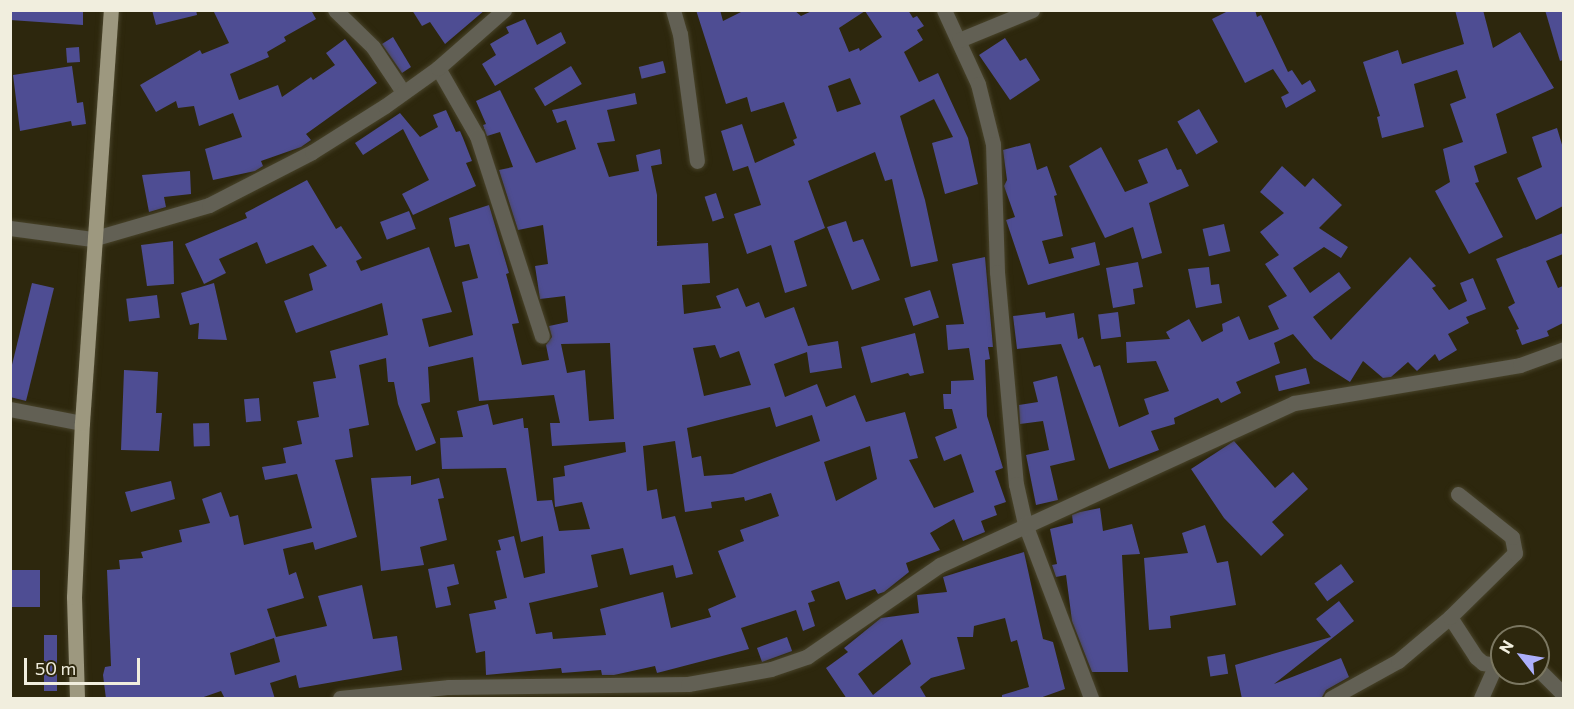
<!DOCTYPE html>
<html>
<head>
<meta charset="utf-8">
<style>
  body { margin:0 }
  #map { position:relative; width:1574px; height:709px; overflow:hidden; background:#2d270d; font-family:Commissioner,sans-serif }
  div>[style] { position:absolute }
  .building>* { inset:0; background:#4e4d93; transform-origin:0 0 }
  .roads { filter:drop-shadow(0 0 2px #48432a) drop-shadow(0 0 2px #48432a) }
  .minor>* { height:15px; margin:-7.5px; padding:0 7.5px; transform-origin:7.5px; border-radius:7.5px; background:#626054 }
  .major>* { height:15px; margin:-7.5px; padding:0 7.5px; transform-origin:7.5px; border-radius:7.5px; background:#9d987f }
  span { translate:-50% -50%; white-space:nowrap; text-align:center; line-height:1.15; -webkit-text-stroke:4.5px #2d270d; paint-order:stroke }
  .frame { position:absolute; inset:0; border:12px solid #f1eede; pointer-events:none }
  .north { position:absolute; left:1490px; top:625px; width:60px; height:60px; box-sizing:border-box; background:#2d270d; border:2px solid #7b7761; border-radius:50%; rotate:301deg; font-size:16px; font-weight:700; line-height:24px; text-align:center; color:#f1eede }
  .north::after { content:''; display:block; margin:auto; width:21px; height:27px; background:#acaffb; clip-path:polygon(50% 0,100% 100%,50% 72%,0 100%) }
  .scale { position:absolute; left:24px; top:658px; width:116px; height:27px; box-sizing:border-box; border:3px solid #f1eede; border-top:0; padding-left:8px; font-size:18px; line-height:21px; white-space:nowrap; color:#f1eede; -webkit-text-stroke:4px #2d270d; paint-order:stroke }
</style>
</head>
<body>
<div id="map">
  <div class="building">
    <i style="clip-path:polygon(11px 10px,83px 10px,83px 25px,10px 20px)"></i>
    <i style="clip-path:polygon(152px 10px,196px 10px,197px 15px,156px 25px)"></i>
    <i style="clip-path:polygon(213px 10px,311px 10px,316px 19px,284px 37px,286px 41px,267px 52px,269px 57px,230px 74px,239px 100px,278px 85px,282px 97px,311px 77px,313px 80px,335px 65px,326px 53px,345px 39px,377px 83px,306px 134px,311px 140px,301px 147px,261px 161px,263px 166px,255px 171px,213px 180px,205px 149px,242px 137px,233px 113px,199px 126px,194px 106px,178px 108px,176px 101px,156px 112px,140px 85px,200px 50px,202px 54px,229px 43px)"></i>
    <i style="clip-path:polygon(412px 10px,485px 10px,445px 44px,430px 22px,422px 26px)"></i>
    <i style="clip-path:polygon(evenodd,696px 10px,720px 10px,723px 21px,745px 10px,794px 10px,801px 16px,814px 10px,908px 10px,913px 18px,917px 16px,924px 26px,917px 30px,923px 40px,904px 52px,919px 82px,938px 73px,968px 138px,978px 184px,945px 194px,932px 143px,953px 137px,934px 99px,900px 116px,925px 200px,938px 261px,911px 267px,892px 179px,885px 181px,875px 152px,808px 181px,825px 228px,794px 241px,807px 286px,785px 293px,771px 245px,747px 254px,734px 214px,761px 205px,748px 166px,733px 171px,721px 131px,742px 124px,755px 163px,795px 145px,793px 140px,797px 138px,784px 102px,751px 112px,747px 97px,726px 104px,696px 10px,865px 11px,882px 37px,860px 51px,859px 48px,849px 52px,839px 28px,865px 11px,696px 10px,850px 78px,861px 104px,837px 112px,828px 86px,850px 78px)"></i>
    <i style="clip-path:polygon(1230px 10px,1255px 10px,1257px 17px,1261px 15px,1288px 72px,1292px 70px,1302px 85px,1310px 80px,1316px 91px,1286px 108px,1281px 97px,1289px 93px,1273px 69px,1245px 83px,1212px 19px)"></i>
    <i style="clip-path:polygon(1455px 10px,1483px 10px,1493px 48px,1520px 32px,1554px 88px,1496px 114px,1507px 153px,1474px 166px,1479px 182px,1475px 183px,1503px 237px,1469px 254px,1435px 191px,1450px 182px,1443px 149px,1463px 142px,1450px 104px,1466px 98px,1457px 70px,1414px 84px,1424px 127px,1382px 138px,1377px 117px,1380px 116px,1363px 62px,1398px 50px,1402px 64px,1464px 44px)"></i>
    <i style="clip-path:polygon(1545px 10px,1563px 10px,1563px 60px,1560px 61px)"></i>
    <i style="clip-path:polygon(525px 19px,537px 45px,561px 32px,566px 43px,495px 86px,482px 64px,496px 55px,490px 44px,509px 33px,506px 27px)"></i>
    <i style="clip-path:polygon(393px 37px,411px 67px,402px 73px,382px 44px)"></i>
    <i style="clip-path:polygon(1005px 38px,1020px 61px,1026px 58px,1040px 80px,1010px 100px,979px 55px)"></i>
    <i style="left:79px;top:47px;width:15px;height:13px;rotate:86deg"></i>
    <i style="left:663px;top:61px;width:12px;height:25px;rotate:76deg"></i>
    <i style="clip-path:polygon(72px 66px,77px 103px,83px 102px,86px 124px,72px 126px,71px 121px,20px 131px,13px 75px)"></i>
    <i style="left:571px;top:66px;width:21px;height:43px;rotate:59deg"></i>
    <i style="clip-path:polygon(evenodd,500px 90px,536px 163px,576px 149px,566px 120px,557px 123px,552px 110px,635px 93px,637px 104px,607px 110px,615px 141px,597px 143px,609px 177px,639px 171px,636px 155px,660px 149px,662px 164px,651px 166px,657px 195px,657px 246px,708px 243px,710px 283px,682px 285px,684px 314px,721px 308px,716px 296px,738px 288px,746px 307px,759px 302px,765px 318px,794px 307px,808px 346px,838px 341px,842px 368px,810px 373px,807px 352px,774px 364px,785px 397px,817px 384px,826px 407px,855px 395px,866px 422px,905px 412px,918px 458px,909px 460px,934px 508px,974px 492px,961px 454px,944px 461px,935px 437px,957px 428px,952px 409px,944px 409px,943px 394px,951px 394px,951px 381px,974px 380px,969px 348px,948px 350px,946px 325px,964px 324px,952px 264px,985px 257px,993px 347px,988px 347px,990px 359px,985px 360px,987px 416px,1003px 468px,995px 471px,1006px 502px,994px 506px,997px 515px,981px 521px,985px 532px,963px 541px,954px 519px,930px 533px,940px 550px,906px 563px,909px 572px,884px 592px,878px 594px,875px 589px,846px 600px,839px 581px,811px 591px,815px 601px,808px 603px,815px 626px,803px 631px,796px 610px,741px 628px,749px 649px,657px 673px,655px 666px,614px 675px,602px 675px,601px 670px,562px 673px,561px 668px,486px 675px,485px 651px,476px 653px,469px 614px,496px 609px,494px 601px,507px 598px,496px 551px,501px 550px,498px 540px,514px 536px,524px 578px,545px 573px,543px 536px,521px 542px,506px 468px,442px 469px,440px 438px,463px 437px,457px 411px,488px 404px,493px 425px,523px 418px,524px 428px,528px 428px,537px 501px,552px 500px,559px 531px,590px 529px,582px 502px,555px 507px,553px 478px,565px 476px,564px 466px,626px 452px,625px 442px,552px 446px,550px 423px,560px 423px,554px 395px,479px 401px,473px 357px,428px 367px,430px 402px,421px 404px,436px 443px,416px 451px,398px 404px,394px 382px,388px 382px,386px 358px,359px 365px,369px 425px,349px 429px,353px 457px,335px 460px,357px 537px,315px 550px,313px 542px,283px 549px,289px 575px,296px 572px,304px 598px,267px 609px,276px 637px,327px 626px,318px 596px,362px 585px,373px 639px,397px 636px,402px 670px,299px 688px,296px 675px,270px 683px,275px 699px,225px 699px,221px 691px,198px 699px,106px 699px,103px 675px,105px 667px,111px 666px,107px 570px,120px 569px,119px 560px,143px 558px,141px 552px,182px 542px,179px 530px,210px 523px,202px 499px,221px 492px,230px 517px,238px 515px,244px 545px,312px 528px,297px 474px,265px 480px,262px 467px,286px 463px,283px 448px,302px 444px,297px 421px,319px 417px,313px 382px,336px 378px,330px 351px,388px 335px,382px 303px,296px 333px,284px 301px,313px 290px,309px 274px,327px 266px,313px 245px,266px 264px,257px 242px,219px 259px,226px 273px,204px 284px,185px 244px,247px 218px,245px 213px,307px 180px,336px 229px,341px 226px,362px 258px,356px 261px,361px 271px,429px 247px,452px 312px,422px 319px,429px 347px,473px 335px,462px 282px,478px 278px,469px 244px,455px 247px,449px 218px,489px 205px,509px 273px,506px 274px,519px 323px,512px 324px,522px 365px,549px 360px,546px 345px,552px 337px,549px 326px,568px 322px,565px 296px,540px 299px,535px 266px,548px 264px,543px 225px,518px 230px,499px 170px,513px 167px,500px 132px,487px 136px,483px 125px,486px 124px,476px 101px,500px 90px,610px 343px,614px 419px,589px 421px,585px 370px,567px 373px,561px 344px,610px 343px,500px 90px,715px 345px,720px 358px,739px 351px,751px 385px,704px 396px,693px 348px,715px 345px,500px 90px,770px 407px,776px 427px,812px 415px,820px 441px,732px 474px,704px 476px,701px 456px,692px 458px,687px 428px,770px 407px,500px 90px,675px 441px,685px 512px,712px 508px,711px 502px,744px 497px,745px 501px,771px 493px,779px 516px,740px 530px,744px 541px,718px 551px,736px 597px,708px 609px,711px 617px,671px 628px,663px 592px,600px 609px,606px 635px,553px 639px,552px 632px,536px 634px,529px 603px,598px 587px,591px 555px,623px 548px,630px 575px,673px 565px,676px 578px,693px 574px,675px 516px,662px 519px,657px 489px,647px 491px,643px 446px,675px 441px,500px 90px,870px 446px,877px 479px,836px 501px,824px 462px,870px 446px,500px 90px,274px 638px,280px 662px,235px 675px,230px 653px,274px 638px)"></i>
    <i style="left:1199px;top:109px;width:38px;height:25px;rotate:60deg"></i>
    <i style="clip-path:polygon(446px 110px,456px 132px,460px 131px,463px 138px,472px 161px,466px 163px,476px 186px,413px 215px,402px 194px,429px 180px,403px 129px,363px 155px,355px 143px,400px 113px,420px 137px,438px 127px,433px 115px)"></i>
    <i style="clip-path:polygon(1557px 128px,1563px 148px,1563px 206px,1536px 220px,1517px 178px,1542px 167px,1532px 137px)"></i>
    <i style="clip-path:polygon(1030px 143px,1037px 170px,1047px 166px,1057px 195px,1054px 196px,1063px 236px,1042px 241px,1049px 264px,1074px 258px,1071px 248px,1095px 242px,1100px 265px,1028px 285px,1006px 220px,1015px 217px,1004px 186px,1007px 180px,1003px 150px)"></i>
    <i style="clip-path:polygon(1101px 147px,1125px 192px,1148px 183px,1138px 160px,1167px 148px,1177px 170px,1181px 169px,1189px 186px,1149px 203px,1162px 253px,1142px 259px,1133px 227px,1105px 238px,1069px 166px)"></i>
    <i style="clip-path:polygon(1282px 166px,1305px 187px,1313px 178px,1342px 205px,1319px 228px,1348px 247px,1341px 258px,1324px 247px,1293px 268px,1310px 293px,1339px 272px,1351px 288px,1313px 317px,1331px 340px,1410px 257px,1436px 286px,1432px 288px,1449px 310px,1467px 301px,1460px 283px,1473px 278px,1486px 309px,1466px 317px,1469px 323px,1448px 334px,1457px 350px,1439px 361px,1435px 354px,1417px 371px,1408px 362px,1391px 377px,1383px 378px,1363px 361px,1350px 382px,1314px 359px,1293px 334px,1274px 343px,1280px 363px,1236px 382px,1241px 393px,1221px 403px,1218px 398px,1174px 418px,1175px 424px,1151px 431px,1159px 450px,1109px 469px,1061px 344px,1017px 349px,1013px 316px,1045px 312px,1046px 318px,1074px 313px,1078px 339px,1083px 337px,1094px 367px,1100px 365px,1119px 427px,1149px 414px,1144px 399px,1169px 391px,1156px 361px,1127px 363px,1126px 342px,1170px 339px,1166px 332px,1189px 319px,1202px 342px,1223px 331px,1222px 324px,1239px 316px,1249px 340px,1279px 329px,1268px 306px,1287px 296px,1265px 264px,1279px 255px,1260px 232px,1284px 213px,1260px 192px)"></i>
    <i style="clip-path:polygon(190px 171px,191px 194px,164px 197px,166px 207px,149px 212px,142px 175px)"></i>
    <i style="left:716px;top:193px;width:26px;height:12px;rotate:72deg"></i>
    <i style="left:409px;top:211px;width:19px;height:31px;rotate:69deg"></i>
    <i style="clip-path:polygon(846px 221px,853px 242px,863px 239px,880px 280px,852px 290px,827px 227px)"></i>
    <i style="left:1224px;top:224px;width:28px;height:22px;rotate:77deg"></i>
    <i style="clip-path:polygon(1563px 233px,1563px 254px,1546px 261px,1558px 288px,1563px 286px,1563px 323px,1547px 331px,1549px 336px,1522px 345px,1516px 330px,1519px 329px,1508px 307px,1515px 303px,1496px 259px)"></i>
    <i style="clip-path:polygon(173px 241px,174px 284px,147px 286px,141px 245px)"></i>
    <i style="clip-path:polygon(1138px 262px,1143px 287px,1133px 289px,1135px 304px,1113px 308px,1106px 268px)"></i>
    <i style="clip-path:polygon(1209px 267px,1211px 285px,1219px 284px,1222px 303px,1196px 308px,1188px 269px)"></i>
    <i style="clip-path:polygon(32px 283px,54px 288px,26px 401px,10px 397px,10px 373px)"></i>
    <i style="clip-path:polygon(214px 283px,227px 340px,198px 339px,199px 323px,190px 325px,181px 293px)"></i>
    <i style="left:930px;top:290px;width:29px;height:27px;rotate:72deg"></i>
    <i style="left:157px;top:295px;width:23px;height:31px;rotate:83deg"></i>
    <i style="left:1118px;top:312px;width:25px;height:20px;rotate:83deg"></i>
    <i style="clip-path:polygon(915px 333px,924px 373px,910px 376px,908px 373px,871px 383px,861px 347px)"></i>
    <i style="left:1306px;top:368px;width:16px;height:32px;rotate:76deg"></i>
    <i style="clip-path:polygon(124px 370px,158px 372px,156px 413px,162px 413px,159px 451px,121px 450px)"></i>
    <i style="clip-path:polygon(1057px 376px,1075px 460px,1050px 466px,1058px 500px,1036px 505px,1026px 455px,1049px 450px,1043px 421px,1020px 424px,1019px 405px,1038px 402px,1033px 382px)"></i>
    <i style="left:259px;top:398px;width:23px;height:15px;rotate:85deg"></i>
    <i style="left:209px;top:423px;width:23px;height:16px;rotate:88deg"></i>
    <i style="clip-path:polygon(1234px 441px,1275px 488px,1293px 472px,1308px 489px,1272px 522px,1284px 535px,1261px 556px,1224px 518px,1191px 469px)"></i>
    <i style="clip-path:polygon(411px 476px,411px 485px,439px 478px,444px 498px,438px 499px,447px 540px,420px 547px,424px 565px,381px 571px,371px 478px)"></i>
    <i style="clip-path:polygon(171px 481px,175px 499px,131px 512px,125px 492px)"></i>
    <i style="clip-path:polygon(1100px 508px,1103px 531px,1132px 524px,1140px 554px,1122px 555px,1128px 672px,1092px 672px,1072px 621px,1066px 575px,1056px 577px,1052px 565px,1057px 564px,1050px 529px,1073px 523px,1072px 515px,1080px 512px)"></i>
    <i style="clip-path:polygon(1205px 525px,1217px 563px,1228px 561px,1236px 605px,1170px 616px,1171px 628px,1149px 630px,1144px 558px,1188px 553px,1182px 533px)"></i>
    <i style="clip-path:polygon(evenodd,1024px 552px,1043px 639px,1053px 642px,1065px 689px,1037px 699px,1002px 699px,1002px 695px,1029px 687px,1017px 640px,1011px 642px,1005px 618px,974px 626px,973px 637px,957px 637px,965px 669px,931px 678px,920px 687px,927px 699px,847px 699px,826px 668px,848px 652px,844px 648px,881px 618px,919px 613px,917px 595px,947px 592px,943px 577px,1024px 552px,902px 639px,911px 664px,873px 695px,858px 674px,902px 639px)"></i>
    <i style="clip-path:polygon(454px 564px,459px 584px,447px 587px,451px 605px,436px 608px,428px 569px)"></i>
    <i style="left:1341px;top:564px;width:22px;height:33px;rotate:54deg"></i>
    <i style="left:10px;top:570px;width:30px;height:37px"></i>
    <i style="clip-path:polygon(1339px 601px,1354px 621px,1274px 684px,1341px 658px,1349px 677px,1326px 690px,1321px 699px,1242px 699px,1235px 665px,1331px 637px,1316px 619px)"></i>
    <i style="left:44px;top:635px;width:13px;height:56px"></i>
    <i style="left:787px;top:637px;width:15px;height:32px;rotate:70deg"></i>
    <i style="left:1225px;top:654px;width:20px;height:18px;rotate:81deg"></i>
  </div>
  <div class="roads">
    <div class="minor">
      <i style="left:335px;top:10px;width:53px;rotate:44.2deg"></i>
      <i style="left:373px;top:47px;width:54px;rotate:56.3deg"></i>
      <i style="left:673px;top:10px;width:25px;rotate:74deg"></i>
      <i style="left:680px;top:34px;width:128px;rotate:82.4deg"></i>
      <i style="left:944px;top:10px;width:81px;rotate:65.3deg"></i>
      <i style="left:978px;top:84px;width:62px;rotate:76deg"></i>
      <i style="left:993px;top:144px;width:128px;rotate:88.2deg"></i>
      <i style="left:997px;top:272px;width:213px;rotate:84.9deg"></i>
      <i style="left:1016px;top:484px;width:41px;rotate:77.3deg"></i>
      <i style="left:1025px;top:524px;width:186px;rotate:69.2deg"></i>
      <i style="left:959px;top:40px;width:79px;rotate:-22.3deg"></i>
      <i style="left:438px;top:68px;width:78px;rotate:60.2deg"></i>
      <i style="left:477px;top:136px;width:210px;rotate:72deg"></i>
      <i style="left:10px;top:228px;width:83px;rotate:7.6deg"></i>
      <i style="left:92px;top:239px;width:122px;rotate:-16.2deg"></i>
      <i style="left:209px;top:205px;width:116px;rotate:-27.2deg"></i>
      <i style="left:312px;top:152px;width:86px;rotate:-32.2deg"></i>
      <i style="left:385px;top:106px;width:65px;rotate:-35.6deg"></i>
      <i style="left:438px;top:68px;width:88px;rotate:-41.3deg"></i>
      <i style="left:10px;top:409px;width:73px;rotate:11deg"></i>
      <i style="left:1450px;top:617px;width:48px;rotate:57deg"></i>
      <i style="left:1476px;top:657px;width:9px;rotate:41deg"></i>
      <i style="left:1483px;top:663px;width:19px;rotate:9deg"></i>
      <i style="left:1538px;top:669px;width:37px;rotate:45deg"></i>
      <i style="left:340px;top:698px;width:110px;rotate:-5.8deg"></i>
      <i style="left:449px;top:687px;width:239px;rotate:-0.7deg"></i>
      <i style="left:688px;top:684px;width:84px;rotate:-10.2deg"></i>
      <i style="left:771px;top:669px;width:39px;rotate:-19deg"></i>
      <i style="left:808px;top:656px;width:160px;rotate:-34.6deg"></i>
      <i style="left:940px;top:565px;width:389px;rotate:-24.6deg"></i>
      <i style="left:1294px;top:403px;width:229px;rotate:-9.5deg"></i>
      <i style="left:1520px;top:365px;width:47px;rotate:-20deg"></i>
      <i style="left:1331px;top:698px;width:77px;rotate:-28.9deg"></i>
      <i style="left:1398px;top:661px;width:68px;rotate:-40.2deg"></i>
      <i style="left:1450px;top:617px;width:91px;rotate:-44.6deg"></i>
      <i style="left:1515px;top:553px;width:16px;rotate:-101deg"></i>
      <i style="left:1512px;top:537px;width:69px;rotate:-141.5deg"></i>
      <i style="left:1481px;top:698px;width:34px;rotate:-66deg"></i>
    </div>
    <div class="major">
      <i style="left:77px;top:698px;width:101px;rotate:-91.7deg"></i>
      <i style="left:74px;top:597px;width:174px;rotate:-87.4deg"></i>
      <i style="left:82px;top:423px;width:414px;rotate:-86deg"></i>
    </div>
  </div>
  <div class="frame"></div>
  <div class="north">N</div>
  <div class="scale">50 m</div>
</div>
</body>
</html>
